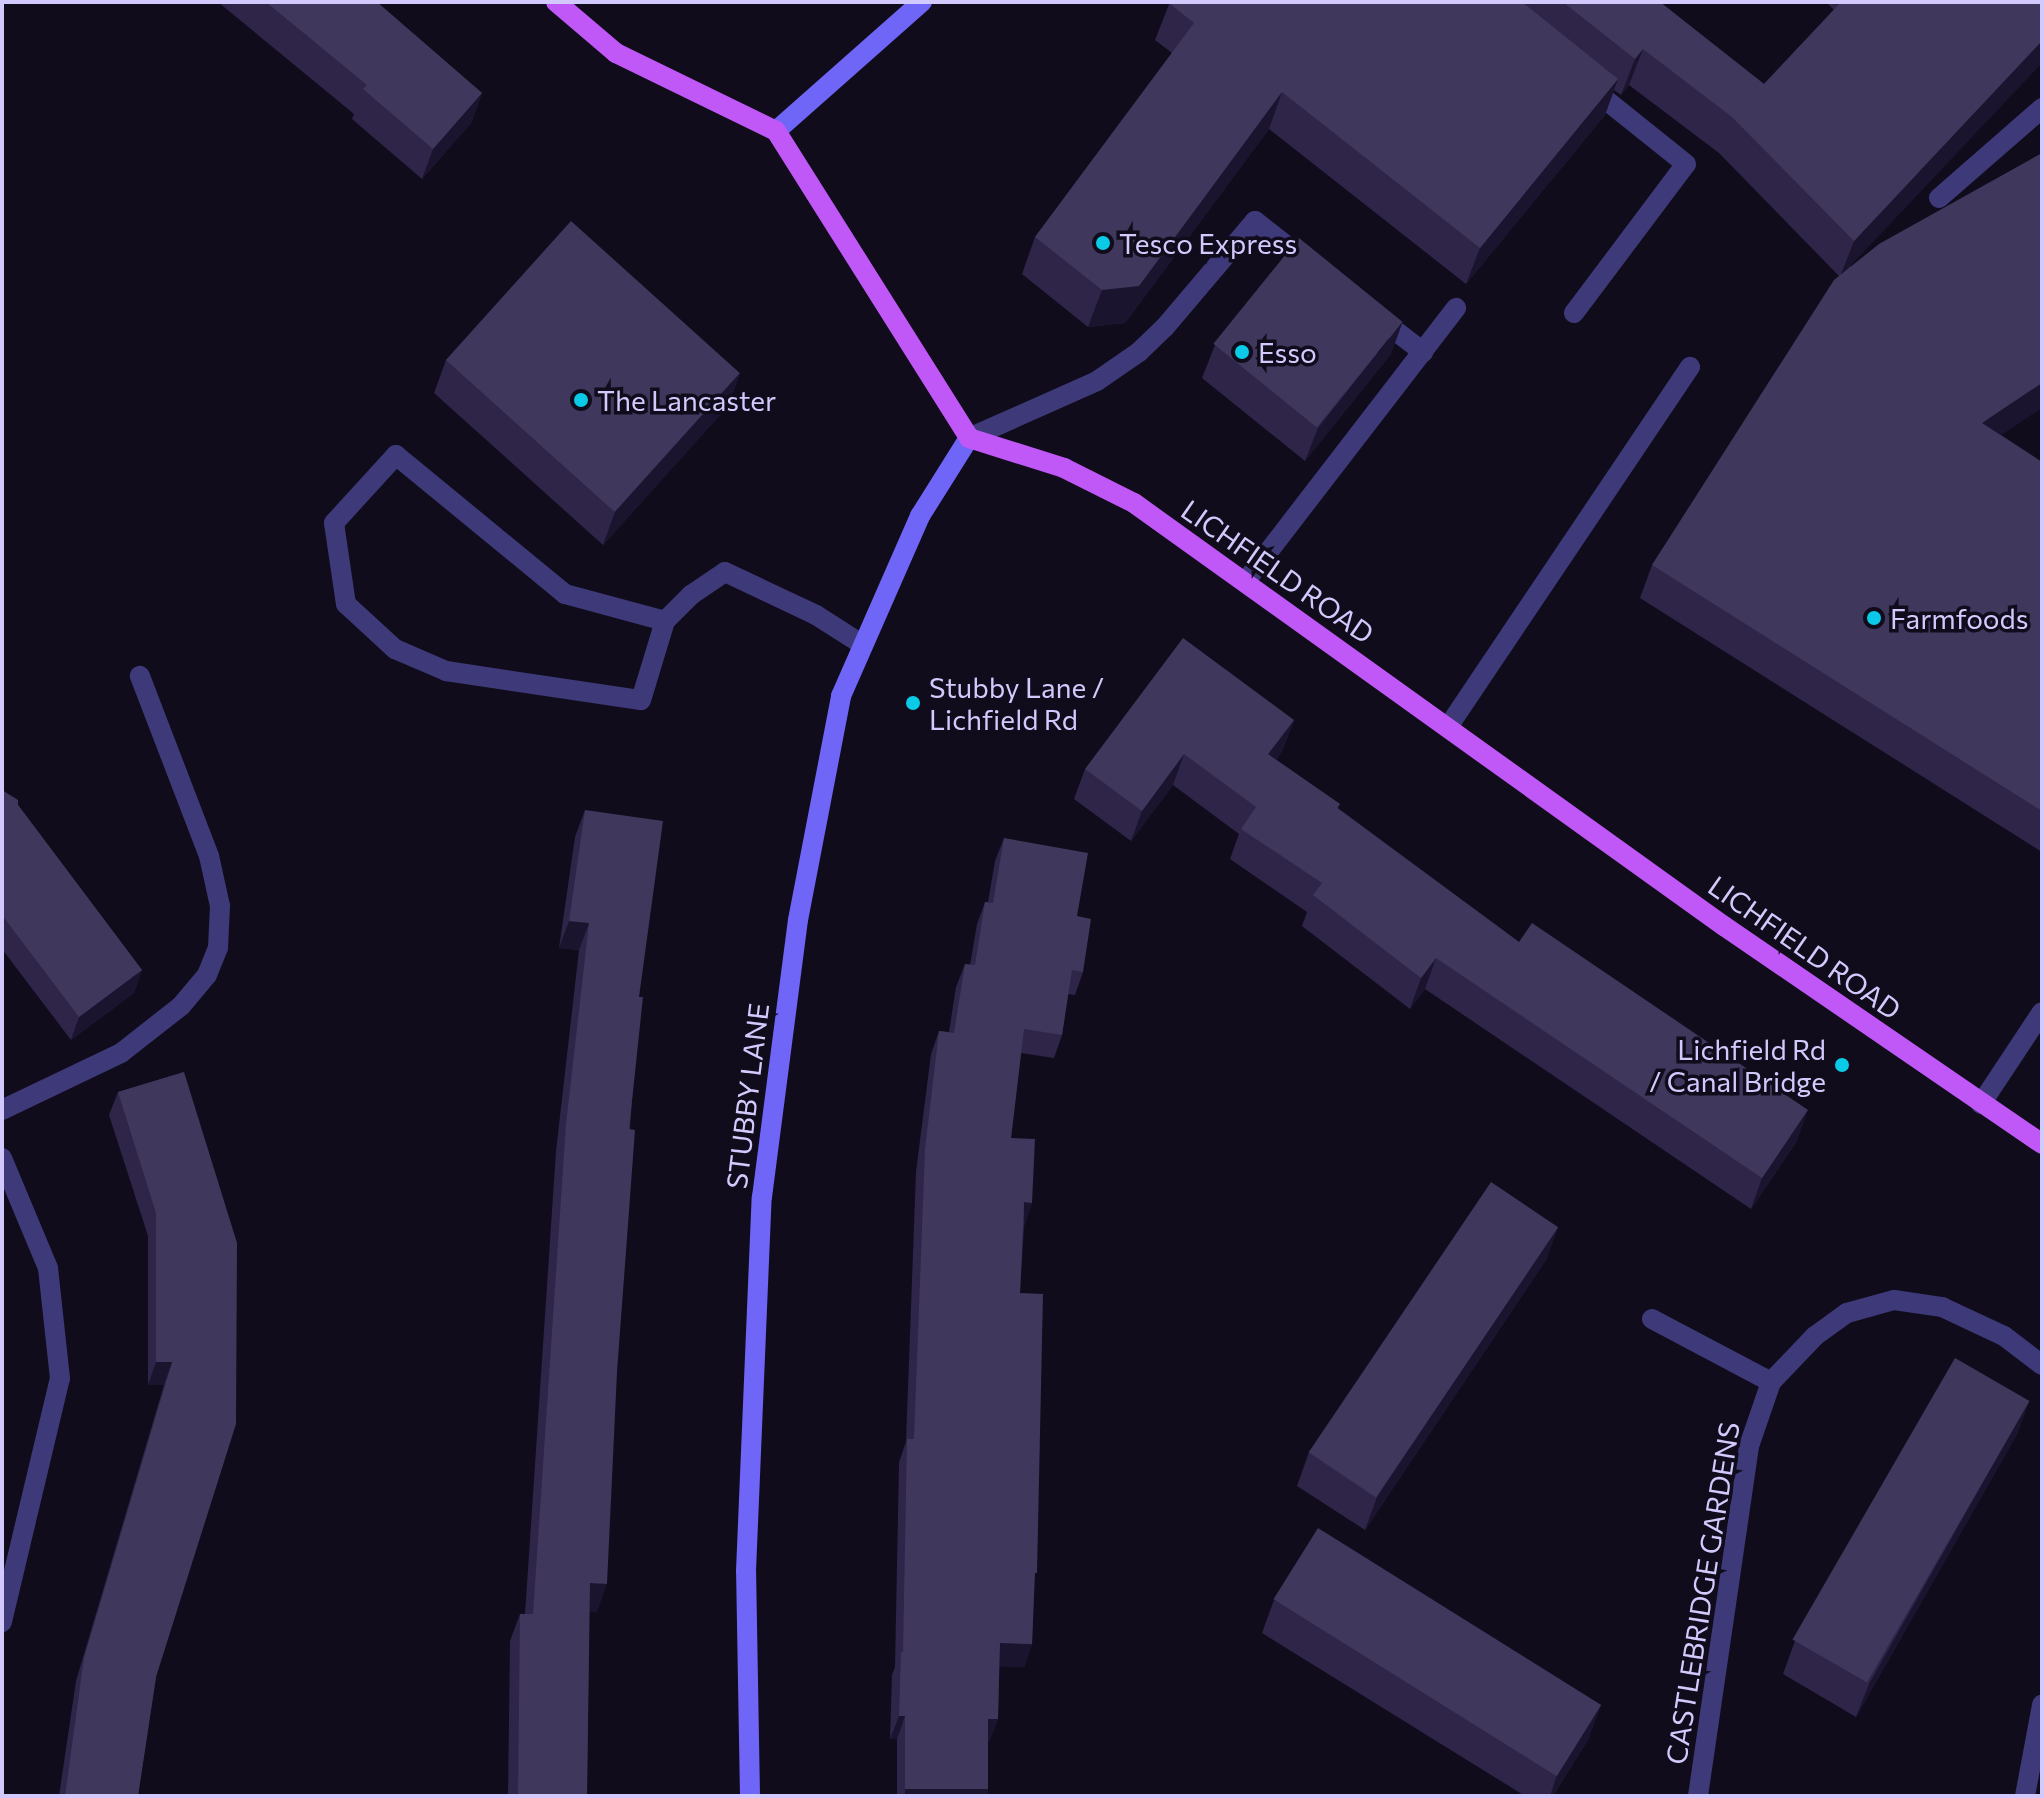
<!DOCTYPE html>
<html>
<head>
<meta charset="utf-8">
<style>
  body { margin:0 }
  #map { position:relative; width:2044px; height:1798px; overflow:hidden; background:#100c1c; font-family:Commissioner,sans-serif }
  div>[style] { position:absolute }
  .lane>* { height:20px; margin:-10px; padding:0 10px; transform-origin:10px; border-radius:10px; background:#3e3a79 }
  .street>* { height:20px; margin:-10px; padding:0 10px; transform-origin:10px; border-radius:10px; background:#3e3a79 }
  .secondary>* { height:20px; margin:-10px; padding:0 10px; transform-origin:10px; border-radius:10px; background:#6f66f7 }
  .primary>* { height:20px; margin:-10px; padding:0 10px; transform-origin:10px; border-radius:10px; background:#c057f7 }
  .wall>* { inset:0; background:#2e2549 }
  .shaded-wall>* { inset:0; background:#1b142f; transform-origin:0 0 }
  .building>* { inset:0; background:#40375d; transform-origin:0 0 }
  .dots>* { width:22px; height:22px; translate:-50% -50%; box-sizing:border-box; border:4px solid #100c1c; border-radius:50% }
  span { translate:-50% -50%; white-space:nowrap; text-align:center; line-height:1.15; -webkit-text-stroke:7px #100c1c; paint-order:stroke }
  .poi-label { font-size:28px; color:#d2cafc }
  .left { translate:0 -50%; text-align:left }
  .right { translate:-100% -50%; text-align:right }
  .street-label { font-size:28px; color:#d2cafc }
  .frame { position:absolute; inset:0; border:4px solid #d2cafc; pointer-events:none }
</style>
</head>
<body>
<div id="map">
  <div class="lane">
    <i style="left:1939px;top:198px;width:137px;rotate:-41.1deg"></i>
    <i style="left:1574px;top:313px;width:186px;rotate:-53.1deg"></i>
    <i style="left:1686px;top:164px;width:123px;rotate:-141.3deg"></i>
    <i style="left:1379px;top:318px;width:56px;rotate:37.7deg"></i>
    <i style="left:969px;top:438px;width:140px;rotate:-24deg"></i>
    <i style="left:1097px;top:381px;width:51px;rotate:-34.6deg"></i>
    <i style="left:1139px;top:352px;width:36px;rotate:-44deg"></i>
    <i style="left:1165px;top:327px;width:139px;rotate:-49.7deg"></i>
    <i style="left:1255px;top:221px;width:70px;rotate:38deg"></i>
    <i style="left:1245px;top:582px;width:346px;rotate:-52.4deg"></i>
    <i style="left:665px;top:621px;width:104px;rotate:-164.9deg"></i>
    <i style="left:565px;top:594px;width:219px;rotate:-140.6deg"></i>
    <i style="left:396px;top:455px;width:92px;rotate:132.4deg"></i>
    <i style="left:334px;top:523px;width:82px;rotate:81.6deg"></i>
    <i style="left:346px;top:604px;width:67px;rotate:42.6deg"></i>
    <i style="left:395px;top:649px;width:56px;rotate:23.3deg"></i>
    <i style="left:446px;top:671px;width:197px;rotate:8.5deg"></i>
    <i style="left:641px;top:700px;width:83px;rotate:-73.1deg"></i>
    <i style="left:665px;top:621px;width:37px;rotate:-45deg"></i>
    <i style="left:691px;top:595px;width:41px;rotate:-34.1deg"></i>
    <i style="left:725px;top:572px;width:101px;rotate:25.3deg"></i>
    <i style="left:816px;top:615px;width:56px;rotate:32.6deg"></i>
    <i style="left:1448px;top:727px;width:434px;rotate:-56.1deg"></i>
    <i style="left:1981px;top:1104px;width:110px;rotate:-56.5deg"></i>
    <i style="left:2px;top:1110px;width:132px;rotate:-25.6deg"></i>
    <i style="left:121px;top:1053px;width:76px;rotate:-38.1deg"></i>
    <i style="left:181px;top:1006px;width:40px;rotate:-50deg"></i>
    <i style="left:207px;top:975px;width:29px;rotate:-68deg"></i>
    <i style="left:218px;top:948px;width:42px;rotate:-87.3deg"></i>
    <i style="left:220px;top:906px;width:51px;rotate:-102.4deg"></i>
    <i style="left:209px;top:856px;width:193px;rotate:-111deg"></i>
    <i style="left:1652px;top:1319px;width:135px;rotate:27.9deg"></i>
  </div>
  <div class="street">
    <i style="left:2px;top:1158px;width:119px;rotate:67.3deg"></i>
    <i style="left:48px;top:1268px;width:111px;rotate:83.8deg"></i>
    <i style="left:60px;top:1378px;width:251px;rotate:103.4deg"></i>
    <i style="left:1698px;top:1796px;width:354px;rotate:-81.7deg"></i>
    <i style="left:1749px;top:1446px;width:68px;rotate:-71deg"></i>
    <i style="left:1771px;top:1382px;width:64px;rotate:-46.3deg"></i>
    <i style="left:1815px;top:1336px;width:39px;rotate:-36deg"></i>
    <i style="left:1847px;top:1313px;width:49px;rotate:-15.5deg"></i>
    <i style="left:1894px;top:1300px;width:49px;rotate:8.3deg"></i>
    <i style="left:1942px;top:1307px;width:68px;rotate:25.1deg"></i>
    <i style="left:2004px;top:1336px;width:48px;rotate:37.3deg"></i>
    <i style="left:2025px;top:1796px;width:93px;rotate:-79.4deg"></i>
  </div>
  <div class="secondary">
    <i style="left:776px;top:131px;width:195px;rotate:-41.5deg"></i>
    <i style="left:750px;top:1796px;width:225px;rotate:-91deg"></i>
    <i style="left:746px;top:1571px;width:374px;rotate:-87.6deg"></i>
    <i style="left:762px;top:1197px;width:279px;rotate:-82.6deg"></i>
    <i style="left:798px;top:920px;width:228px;rotate:-79.1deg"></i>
    <i style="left:841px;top:696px;width:197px;rotate:-66.3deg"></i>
    <i style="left:920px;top:516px;width:92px;rotate:-57.9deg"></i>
  </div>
  <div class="primary">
    <i style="left:556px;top:2px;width:79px;rotate:40.4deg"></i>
    <i style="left:616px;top:53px;width:178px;rotate:26deg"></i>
    <i style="left:776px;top:131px;width:363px;rotate:57.8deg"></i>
    <i style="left:969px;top:438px;width:100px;rotate:17.5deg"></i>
    <i style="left:1064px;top:468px;width:78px;rotate:26.6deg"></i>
    <i style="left:1134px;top:503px;width:726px;rotate:35.64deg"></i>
    <i style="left:1724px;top:926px;width:386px;rotate:34.4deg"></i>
  </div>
  <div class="wall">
    <i style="clip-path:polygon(218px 2px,379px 2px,378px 3px,482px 93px,471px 123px,422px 179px,352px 119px,354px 114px)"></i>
    <i style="clip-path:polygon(1170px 2px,1660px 2px,1764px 84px,1834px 10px,1826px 2px,2042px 2px,1850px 267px,2001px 435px,2042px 462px,2042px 852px,1640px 598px,1652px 565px,1839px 276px,1719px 153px,1629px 85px,1621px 95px,1614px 90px,1605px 115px,1466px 284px,1269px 129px,1125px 323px,1088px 327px,1022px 274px,1035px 237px,1172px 53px,1155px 40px)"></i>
    <i style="clip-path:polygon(1215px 345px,1391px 354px,1305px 461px,1202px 378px)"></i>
    <i style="clip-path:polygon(446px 360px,740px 373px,728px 406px,603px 545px,434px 393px)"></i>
    <i style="clip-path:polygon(1294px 720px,1282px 751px,1276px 760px,1340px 804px,1338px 808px,1519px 942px,1797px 1141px,1751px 1209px,1425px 989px,1410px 1009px,1302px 926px,1307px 912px,1230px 859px,1239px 834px,1173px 785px,1131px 841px,1074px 799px,1085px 769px)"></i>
    <i style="clip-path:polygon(2px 790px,18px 805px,142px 970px,134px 993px,71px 1040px,2px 949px)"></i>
    <i style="clip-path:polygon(585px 810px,639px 997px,597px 1612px,589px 1611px,587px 1796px,508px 1796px,510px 1641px,520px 1614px,525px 1614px,556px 1151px,579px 950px,559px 948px,575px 837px)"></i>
    <i style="clip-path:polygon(1004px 838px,1077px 916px,1083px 972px,1075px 995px,1068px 994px,1062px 1035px,1054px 1058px,1021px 1053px,1011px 1138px,1032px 1203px,1024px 1226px,1020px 1293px,1034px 1581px,1032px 1644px,1024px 1667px,999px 1666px,998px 1719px,989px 1742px,988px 1742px,986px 1796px,897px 1796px,897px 1739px,890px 1739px,892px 1675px,895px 1667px,899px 1462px,906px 1442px,916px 1172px,931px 1054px,939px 1031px,949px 1032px,956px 987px,965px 964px,970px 965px,977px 924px,985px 902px,988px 902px,995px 861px)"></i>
    <i style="clip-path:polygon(184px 1072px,156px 1677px,138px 1796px,59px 1796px,76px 1681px,164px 1385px,148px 1385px,148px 1236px,109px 1115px,118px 1092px)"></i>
    <i style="clip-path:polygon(1558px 1227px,1546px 1260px,1365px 1530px,1297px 1486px,1309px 1452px)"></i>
    <i style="clip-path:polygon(2029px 1401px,2017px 1434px,1856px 1717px,1783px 1674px,1795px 1641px)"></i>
    <i style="clip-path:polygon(1274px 1600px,1589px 1738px,1553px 1796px,1525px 1796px,1262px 1633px)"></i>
  </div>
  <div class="shaded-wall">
    <i style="clip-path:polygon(2042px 41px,2042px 63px,1840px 277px,1854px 241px)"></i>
    <i style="clip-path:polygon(1643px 49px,1629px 85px,1621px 95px,1635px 59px)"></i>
    <i style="clip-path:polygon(1618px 79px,1605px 115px,1466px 284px,1480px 248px)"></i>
    <i style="clip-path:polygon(1282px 92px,1269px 129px,1125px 323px,1088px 327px,1102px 290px)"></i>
    <i style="clip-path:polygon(482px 93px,471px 123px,422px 179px,433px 149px)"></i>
    <i style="clip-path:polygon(1403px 321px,1391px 354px,1305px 461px,1318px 428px)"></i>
    <i style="clip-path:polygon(740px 373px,728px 406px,603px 545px,615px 512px)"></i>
    <i style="clip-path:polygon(2042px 383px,2042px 408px,1970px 456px,1982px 423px)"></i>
    <i style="clip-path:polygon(1294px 720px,1282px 751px,1257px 785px,1268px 754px)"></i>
    <i style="clip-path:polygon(1184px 754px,1173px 785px,1131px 841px,1142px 811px)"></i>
    <i style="clip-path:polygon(569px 921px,589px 923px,579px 950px,559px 948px)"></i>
    <i style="clip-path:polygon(1436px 958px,1425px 989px,1410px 1009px,1421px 978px)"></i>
    <i style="clip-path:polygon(142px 970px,134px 993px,71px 1040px,79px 1017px)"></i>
    <i style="clip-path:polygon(1808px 1110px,1797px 1141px,1751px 1209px,1762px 1178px)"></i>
    <i style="clip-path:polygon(1024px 1202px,1032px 1203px,1024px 1226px)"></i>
    <i style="clip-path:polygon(1558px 1227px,1546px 1260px,1365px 1530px,1377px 1497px)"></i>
    <i style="clip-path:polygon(156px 1362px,172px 1362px,164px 1385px,148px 1385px)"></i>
    <i style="clip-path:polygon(2029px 1401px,2017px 1434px,1856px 1717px,1869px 1684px)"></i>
    <i style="clip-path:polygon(590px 1583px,607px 1584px,597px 1612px,580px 1611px)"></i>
    <i style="clip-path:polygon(1000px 1643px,1032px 1644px,1024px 1667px,992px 1666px)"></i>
    <i style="clip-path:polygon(1601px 1705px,1589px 1738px,1553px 1796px,1550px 1796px,1557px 1775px)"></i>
    <i style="clip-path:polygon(899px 1716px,905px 1716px,897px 1739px,890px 1739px)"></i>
    <i style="clip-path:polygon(988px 1719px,998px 1719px,989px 1742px,980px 1742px)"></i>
    <i style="left:905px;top:1789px;width:83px;height:7px"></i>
  </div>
  <div class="building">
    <i style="clip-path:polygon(266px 2px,377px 2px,482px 93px,433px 149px,363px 89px,367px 85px)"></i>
    <i style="clip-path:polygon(1170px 2px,1522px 2px,1618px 79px,1480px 248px,1282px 92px,1139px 286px,1102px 290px,1035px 237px,1194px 23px,1169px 3px)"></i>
    <i style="clip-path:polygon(1563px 2px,1660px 2px,1764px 84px,1841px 2px,2042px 2px,2042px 41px,1854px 241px,1732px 117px,1643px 49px,1635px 59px)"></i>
    <i style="clip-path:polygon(2042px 153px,2042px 383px,1982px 423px,2042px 462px,2042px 811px,1652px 565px,1834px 280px,1879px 244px)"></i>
    <i style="left:571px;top:221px;width:227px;height:187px;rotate:42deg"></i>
    <i style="left:1299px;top:238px;width:133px;height:136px;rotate:39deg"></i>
    <i style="clip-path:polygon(1183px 638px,1294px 720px,1268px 754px,1340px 804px,1337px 808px,1519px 942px,1532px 923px,1808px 1110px,1762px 1178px,1436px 958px,1421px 978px,1313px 895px,1322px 883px,1241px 829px,1256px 807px,1184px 754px,1142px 811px,1085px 769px)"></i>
    <i style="clip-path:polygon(2px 790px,18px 800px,18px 805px,142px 970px,79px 1017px,2px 915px)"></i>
    <i style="clip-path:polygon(585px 810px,663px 821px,639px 997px,643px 997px,629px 1129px,635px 1130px,617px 1372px,607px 1584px,590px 1583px,587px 1796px,518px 1796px,520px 1614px,533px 1614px,566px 1124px,589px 923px,569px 921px)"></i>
    <i style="clip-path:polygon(1004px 838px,1088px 853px,1077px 916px,1091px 919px,1083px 972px,1072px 970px,1062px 1035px,1024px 1029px,1011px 1138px,1035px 1139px,1032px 1203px,1024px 1202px,1020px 1293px,1043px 1294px,1037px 1573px,1035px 1573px,1032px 1644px,1000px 1643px,998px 1719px,988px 1719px,988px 1789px,905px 1789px,905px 1716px,899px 1716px,901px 1652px,903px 1652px,907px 1439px,914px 1439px,925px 1149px,939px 1031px,954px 1033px,965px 964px,975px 965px,985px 902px,993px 903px)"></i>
    <i style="clip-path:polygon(184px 1072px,237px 1243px,236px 1424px,156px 1677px,138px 1796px,65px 1796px,84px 1658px,172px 1362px,156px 1362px,156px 1213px,118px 1092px)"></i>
    <i style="left:1491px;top:1182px;width:81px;height:326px;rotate:34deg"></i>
    <i style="left:1955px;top:1358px;width:86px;height:325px;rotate:30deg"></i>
    <i style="left:1318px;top:1528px;width:334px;height:84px;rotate:32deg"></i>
  </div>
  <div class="dots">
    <i style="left:1103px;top:243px;background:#0bcae7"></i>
    <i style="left:1242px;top:352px;background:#0bcae7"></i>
    <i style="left:581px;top:400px;background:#0bcae7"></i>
    <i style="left:1874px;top:618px;background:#0bcae7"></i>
    <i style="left:913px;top:703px;background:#0bcae7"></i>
    <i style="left:1842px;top:1065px;background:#0bcae7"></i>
  </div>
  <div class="poi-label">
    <span class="left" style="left:1119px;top:243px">Tesco Express</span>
    <span class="left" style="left:1258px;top:352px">Esso</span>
    <span class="left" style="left:597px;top:400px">The Lancaster</span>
    <span class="left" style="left:1890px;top:618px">Farmfoods</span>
    <span class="left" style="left:929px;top:703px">Stubby Lane /<br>Lichfield Rd</span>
    <span class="right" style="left:1826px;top:1065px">Lichfield Rd<br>/ Canal Bridge</span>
  </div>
  <div class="street-label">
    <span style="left:1278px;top:571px;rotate:35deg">LICHFIELD ROAD</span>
    <span style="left:1805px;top:947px;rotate:35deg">LICHFIELD ROAD</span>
    <span style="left:747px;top:1096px;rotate:-83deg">STUBBY LANE</span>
    <span style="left:1702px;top:1593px;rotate:-81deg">CASTLEBRIDGE GARDENS</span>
  </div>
  <div class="frame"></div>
</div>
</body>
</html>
